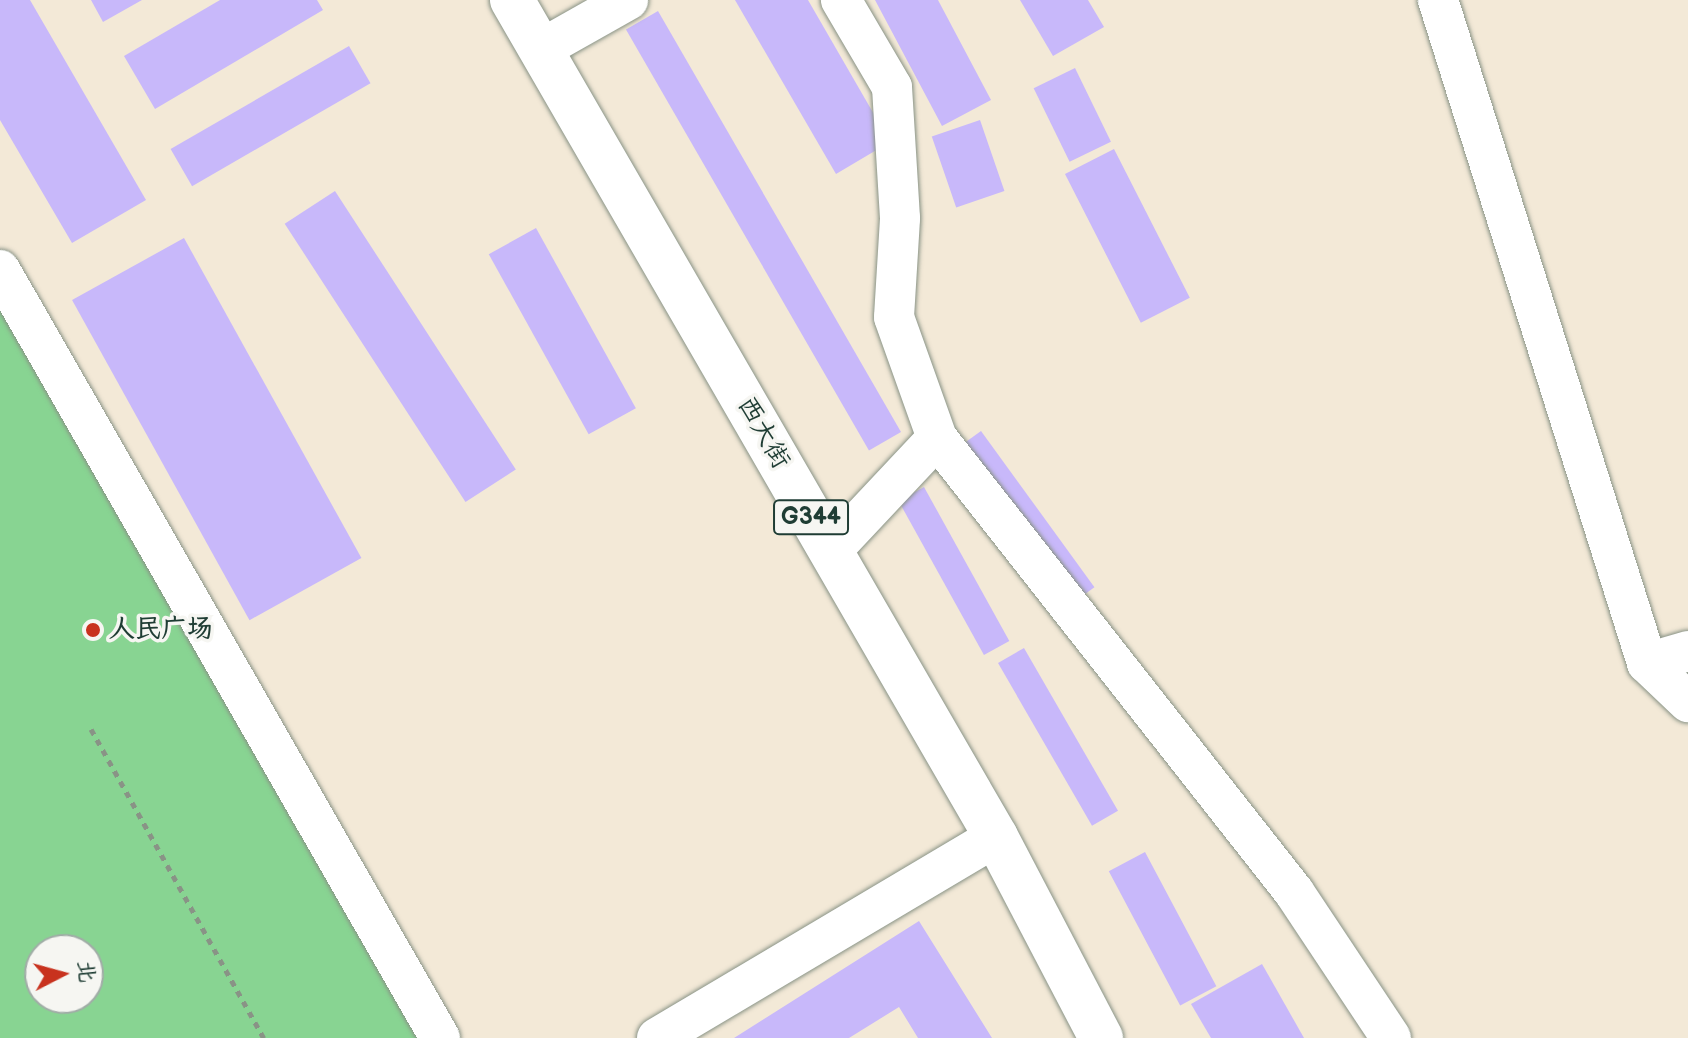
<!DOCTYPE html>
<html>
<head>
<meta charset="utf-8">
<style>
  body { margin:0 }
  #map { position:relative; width:1688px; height:1038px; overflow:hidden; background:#f3e9d7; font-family:"Balsamiq Sans","LXGW WenKai TC",sans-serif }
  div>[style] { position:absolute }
  .green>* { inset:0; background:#88d492 }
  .building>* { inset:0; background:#c8b8fa; transform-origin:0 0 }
  .path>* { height:5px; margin-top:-2.5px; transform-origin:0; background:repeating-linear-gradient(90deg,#899386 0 6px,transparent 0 12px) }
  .roads { filter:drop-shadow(0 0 2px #899386) drop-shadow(0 0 2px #899386) }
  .minor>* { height:40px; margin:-20px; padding:0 20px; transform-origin:20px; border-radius:20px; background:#fff }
  .highway>* { height:44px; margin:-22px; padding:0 22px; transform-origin:22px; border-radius:22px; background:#fff }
  .dots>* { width:22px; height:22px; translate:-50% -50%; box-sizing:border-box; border:4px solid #f6f6f2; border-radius:50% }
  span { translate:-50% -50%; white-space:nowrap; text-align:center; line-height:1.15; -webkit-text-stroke:7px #f6f6f2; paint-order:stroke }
  .shield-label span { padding:2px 6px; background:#f6f6f2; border:2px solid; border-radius:6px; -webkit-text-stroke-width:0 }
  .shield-label { font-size:24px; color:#1f3d34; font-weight:700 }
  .street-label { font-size:26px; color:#1f3d34 }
  .poi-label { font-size:26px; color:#1f3d34; font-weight:700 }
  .left { translate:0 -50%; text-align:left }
  .north { position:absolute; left:24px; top:934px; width:80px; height:80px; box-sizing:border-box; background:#f6f6f2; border:2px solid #a0aca6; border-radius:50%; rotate:84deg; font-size:22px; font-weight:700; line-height:32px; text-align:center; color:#1f3d34 }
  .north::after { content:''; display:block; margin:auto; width:28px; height:36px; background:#c8321e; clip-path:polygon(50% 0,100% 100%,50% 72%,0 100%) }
</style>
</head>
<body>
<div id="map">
  <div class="green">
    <i style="clip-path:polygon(evenodd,0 309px,422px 1038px,0 1038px,0 309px,40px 950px,88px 950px,88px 998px,40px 998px,40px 950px)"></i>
  </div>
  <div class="building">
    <i style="clip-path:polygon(0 0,30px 0,146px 200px,72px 243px,0 120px)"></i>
    <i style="clip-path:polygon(91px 0,142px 0,103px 22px)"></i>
    <i style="clip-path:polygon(220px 0,317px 0,323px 10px,155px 109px,124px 56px)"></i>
    <i style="clip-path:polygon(735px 0,808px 0,890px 142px,836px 174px)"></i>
    <i style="clip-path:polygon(875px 0,938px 0,991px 100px,942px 126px)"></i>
    <i style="clip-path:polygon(1020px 0,1088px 0,1104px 27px,1053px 56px)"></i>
    <i style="left:658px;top:11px;width:486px;height:37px;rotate:60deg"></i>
    <i style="left:349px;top:46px;width:43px;height:206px;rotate:60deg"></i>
    <i style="left:1075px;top:68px;width:82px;height:46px;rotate:64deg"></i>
    <i style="left:980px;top:120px;width:75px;height:51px;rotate:71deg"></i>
    <i style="left:1114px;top:149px;width:167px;height:55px;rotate:63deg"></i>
    <i style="left:335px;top:191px;width:332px;height:60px;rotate:57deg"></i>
    <i style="left:536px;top:228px;width:206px;height:54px;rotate:61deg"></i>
    <i style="left:184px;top:238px;width:366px;height:128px;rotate:61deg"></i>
    <i style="left:981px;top:431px;width:193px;height:27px;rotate:54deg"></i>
    <i style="left:924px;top:487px;width:176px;height:29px;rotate:61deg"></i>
    <i style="left:1024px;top:648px;width:188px;height:30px;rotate:60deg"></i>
    <i style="left:1145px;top:852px;width:152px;height:41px;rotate:62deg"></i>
    <i style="clip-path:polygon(919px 921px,992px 1038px,918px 1038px,899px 1007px,849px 1038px,734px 1038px)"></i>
    <i style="clip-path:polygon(1262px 964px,1304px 1038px,1211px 1038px,1191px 1004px)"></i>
  </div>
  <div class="path">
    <i style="left:91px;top:729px;width:354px;rotate:60.8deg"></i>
  </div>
  <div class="roads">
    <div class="minor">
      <i style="left:1438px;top:0;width:695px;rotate:72.5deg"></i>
      <i style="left:1647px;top:663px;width:57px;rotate:43.6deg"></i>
      <i style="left:541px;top:49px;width:100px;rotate:-29.4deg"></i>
      <i style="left:0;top:270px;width:885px;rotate:60.19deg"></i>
      <i style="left:937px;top:438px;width:578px;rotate:51.82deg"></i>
      <i style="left:1294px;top:892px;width:175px;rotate:56.4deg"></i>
      <i style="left:831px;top:551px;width:155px;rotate:-46.8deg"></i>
      <i style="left:937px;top:438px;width:128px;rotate:-109.6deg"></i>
      <i style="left:894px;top:317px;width:99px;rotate:-86.5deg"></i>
      <i style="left:900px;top:218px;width:131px;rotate:-93.5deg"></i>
      <i style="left:892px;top:87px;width:101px;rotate:-120.4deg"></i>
      <i style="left:1647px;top:663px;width:43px;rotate:-16.3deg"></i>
      <i style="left:657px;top:1038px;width:394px;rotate:-30.7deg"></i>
    </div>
    <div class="highway">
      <i style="left:512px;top:0;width:967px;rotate:59.96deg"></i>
      <i style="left:996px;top:837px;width:227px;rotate:62.4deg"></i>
    </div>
  </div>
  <div class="dots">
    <i style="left:93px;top:630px;background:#c8321e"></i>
  </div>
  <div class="shield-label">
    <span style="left:811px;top:517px">G344</span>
  </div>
  <div class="street-label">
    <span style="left:763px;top:433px;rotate:60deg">西大街</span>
  </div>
  <div class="poi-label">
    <span class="left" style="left:109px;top:630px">人民广场</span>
  </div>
  <div class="north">北</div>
</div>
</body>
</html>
